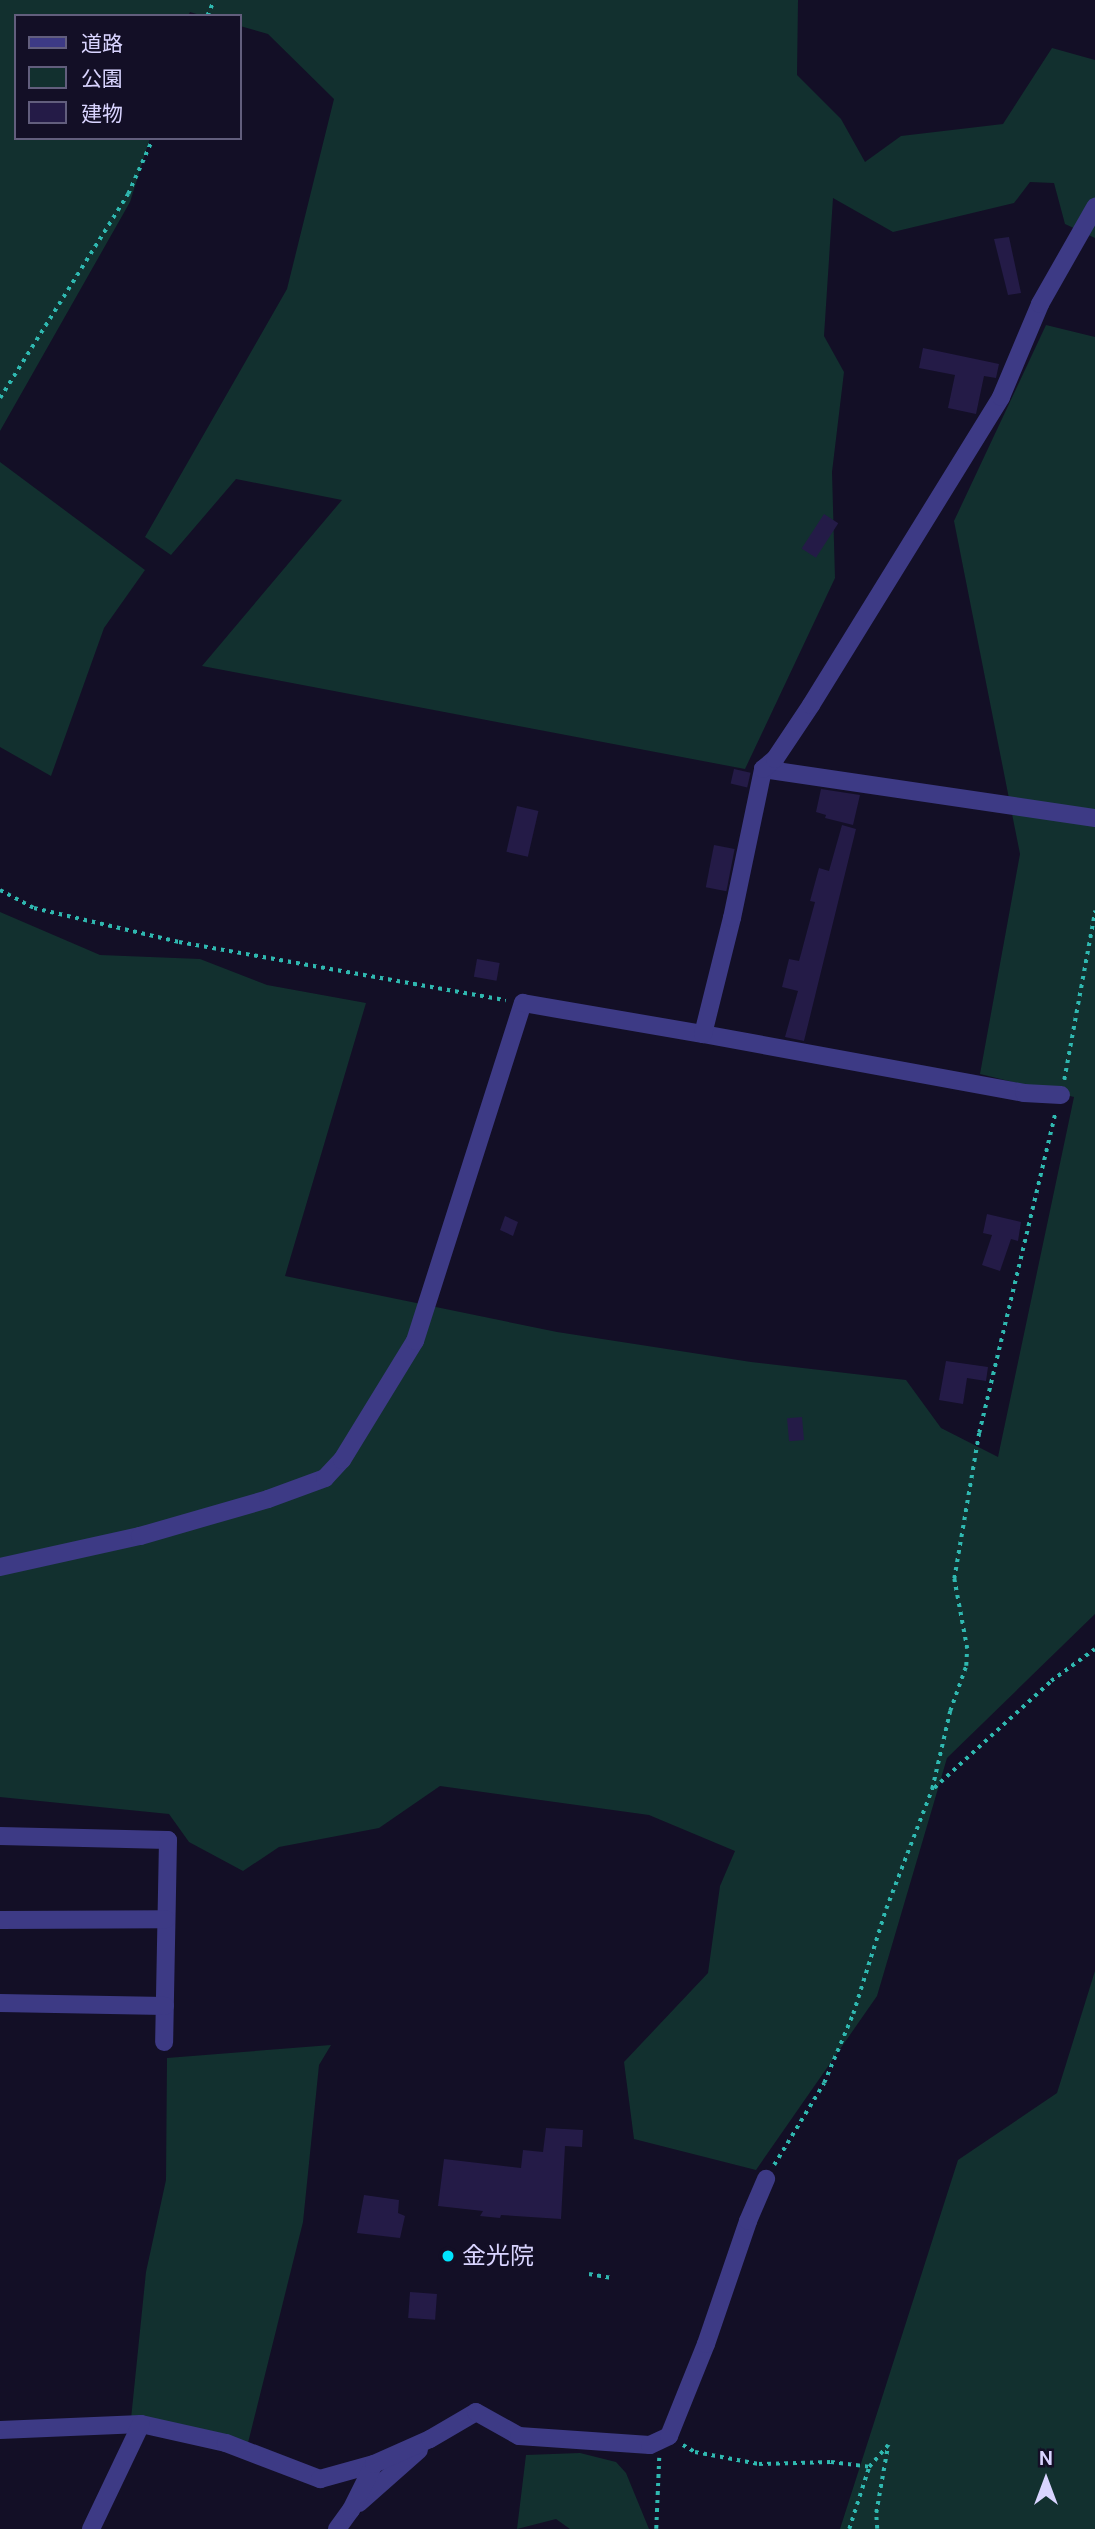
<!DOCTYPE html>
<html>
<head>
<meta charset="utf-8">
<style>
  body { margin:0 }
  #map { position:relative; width:1095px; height:2529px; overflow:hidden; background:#130f26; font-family:"DM Sans","Noto Sans JP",sans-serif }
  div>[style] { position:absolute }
  .green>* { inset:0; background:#12302f }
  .building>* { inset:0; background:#241b47; transform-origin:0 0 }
  .path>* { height:3.5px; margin-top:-1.75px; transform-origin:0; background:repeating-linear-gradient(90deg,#2fb8b0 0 3.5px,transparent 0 8.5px) }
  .street>* { height:18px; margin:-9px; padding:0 9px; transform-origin:9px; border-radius:9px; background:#3d3a85 }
  .dots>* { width:19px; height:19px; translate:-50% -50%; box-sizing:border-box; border:4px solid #130f26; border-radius:50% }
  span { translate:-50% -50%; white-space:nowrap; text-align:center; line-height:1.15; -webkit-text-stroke:6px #130f26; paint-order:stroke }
  .poi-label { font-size:24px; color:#d9d4ff }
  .left { translate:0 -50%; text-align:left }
  .legend { position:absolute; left:14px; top:14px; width:228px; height:126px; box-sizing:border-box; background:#130f26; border:2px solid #625e7d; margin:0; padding:9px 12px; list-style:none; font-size:21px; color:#d9d4ff }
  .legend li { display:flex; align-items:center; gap:14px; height:35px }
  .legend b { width:35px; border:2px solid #625e7d }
  .north { position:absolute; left:1011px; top:2445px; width:70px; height:70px; -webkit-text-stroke:5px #130f26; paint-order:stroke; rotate:0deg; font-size:19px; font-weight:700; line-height:28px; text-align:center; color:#d9d4ff }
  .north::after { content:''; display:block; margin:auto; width:24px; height:32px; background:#d9d4ff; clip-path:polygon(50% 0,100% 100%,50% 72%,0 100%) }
</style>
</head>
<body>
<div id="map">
  <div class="green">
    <i style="clip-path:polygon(0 0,798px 0,797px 75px,841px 119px,865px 162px,901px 136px,1003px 124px,1052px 48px,1095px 60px,1095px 238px,1065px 224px,1054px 183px,1030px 182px,1014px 203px,893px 232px,833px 198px,824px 336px,844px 372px,832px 472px,835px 578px,745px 769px,202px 666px,342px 500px,236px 479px,171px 555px,145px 537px,287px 289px,334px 99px,268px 34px,240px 26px,240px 16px,203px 16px,190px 12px,188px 16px,16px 16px,16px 138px,150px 138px,130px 202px,0 431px)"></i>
    <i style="clip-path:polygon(1046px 325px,1095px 337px,1095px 1614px,947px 1758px,877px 1996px,756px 2170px,634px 2139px,624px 2062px,708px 1973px,720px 1886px,735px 1851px,649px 1815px,440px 1786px,379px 1828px,279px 1847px,243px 1871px,189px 1842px,169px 1814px,0 1797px,0 912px,100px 955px,200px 959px,267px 985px,366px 1003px,285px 1276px,557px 1332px,751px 1362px,906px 1380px,941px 1428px,998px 1457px,1074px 1097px,980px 1074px,1020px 854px,954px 521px)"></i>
    <i style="clip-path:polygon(0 462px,145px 570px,104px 628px,51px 776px,0 747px)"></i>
    <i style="clip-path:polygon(1095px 1971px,1095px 2529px,840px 2529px,958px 2160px,1057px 2093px)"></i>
    <i style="clip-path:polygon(331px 2045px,319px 2065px,303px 2222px,247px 2447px,131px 2419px,146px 2272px,166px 2180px,167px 2058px)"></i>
    <i style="clip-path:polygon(580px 2453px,616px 2462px,626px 2473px,649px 2529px,570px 2529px,556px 2519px,517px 2529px,526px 2455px)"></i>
  </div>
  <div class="building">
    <i style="clip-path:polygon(1009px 237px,1021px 293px,1008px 295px,994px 239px)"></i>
    <i style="clip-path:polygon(923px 348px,999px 364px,996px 378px,984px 376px,976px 414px,948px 408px,955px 375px,919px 368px)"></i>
    <i style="left:824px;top:514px;width:17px;height:41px;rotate:33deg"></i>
    <i style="left:734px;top:769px;width:17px;height:15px;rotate:13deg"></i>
    <i style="clip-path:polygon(821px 789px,860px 795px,853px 825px,825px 818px,826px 815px,816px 812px)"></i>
    <i style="left:517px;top:806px;width:22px;height:47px;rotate:13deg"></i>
    <i style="clip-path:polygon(842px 825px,856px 829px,804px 1041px,785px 1037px,798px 991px,782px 987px,789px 959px,799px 961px,815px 902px,810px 901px,819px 868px,829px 871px)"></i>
    <i style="left:714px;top:845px;width:21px;height:43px;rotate:11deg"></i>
    <i style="left:477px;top:959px;width:23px;height:18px;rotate:10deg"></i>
    <i style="clip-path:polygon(987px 1214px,1021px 1222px,1018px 1241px,1011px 1239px,1000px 1271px,982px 1265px,992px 1235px,983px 1233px)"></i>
    <i style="clip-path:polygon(505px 1216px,518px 1222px,513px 1236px,500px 1230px)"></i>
    <i style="clip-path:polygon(946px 1361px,988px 1367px,986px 1381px,967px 1378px,963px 1404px,939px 1400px)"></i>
    <i style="left:802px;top:1417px;width:23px;height:15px;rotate:85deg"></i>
    <i style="clip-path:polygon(546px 2128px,583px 2130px,582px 2147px,565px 2146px,561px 2219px,501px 2215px,500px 2218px,480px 2216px,483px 2211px,438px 2206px,444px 2159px,521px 2168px,523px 2150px,543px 2152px)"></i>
    <i style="clip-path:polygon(364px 2195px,399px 2200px,398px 2213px,405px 2216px,400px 2238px,357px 2233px)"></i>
    <i style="left:410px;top:2292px;width:27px;height:26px;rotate:4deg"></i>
  </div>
  <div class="path">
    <i style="left:207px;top:16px;width:17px;rotate:-66deg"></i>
    <i style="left:0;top:398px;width:241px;rotate:-57.9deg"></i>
    <i style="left:128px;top:194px;width:61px;rotate:-65.9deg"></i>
    <i style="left:0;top:890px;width:38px;rotate:28deg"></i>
    <i style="left:34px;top:908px;width:149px;rotate:13.2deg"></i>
    <i style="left:179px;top:942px;width:332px;rotate:10.1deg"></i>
    <i style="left:1064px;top:1080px;width:172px;rotate:-79.6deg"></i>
    <i style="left:934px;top:1788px;width:159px;rotate:-42.4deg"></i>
    <i style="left:1051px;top:1681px;width:54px;rotate:-36deg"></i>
    <i style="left:774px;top:2165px;width:96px;rotate:-58.6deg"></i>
    <i style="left:824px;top:2083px;width:75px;rotate:-67.2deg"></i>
    <i style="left:853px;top:2014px;width:110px;rotate:-72.6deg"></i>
    <i style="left:886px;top:1909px;width:129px;rotate:-69deg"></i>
    <i style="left:932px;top:1789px;width:80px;rotate:-77deg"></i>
    <i style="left:950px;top:1711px;width:48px;rotate:-70.4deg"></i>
    <i style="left:966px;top:1666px;width:17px;rotate:-87deg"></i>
    <i style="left:967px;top:1649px;width:71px;rotate:-100.5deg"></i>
    <i style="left:954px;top:1579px;width:148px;rotate:-80.3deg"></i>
    <i style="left:979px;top:1433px;width:331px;rotate:-76.6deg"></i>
    <i style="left:589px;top:2274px;width:23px;rotate:10deg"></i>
    <i style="left:683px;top:2445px;width:14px;rotate:30deg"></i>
    <i style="left:695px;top:2452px;width:65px;rotate:10.6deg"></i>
    <i style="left:759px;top:2464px;width:72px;rotate:-1.6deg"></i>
    <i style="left:831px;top:2462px;width:38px;rotate:7deg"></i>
    <i style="left:656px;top:2529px;width:71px;rotate:-87.6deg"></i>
    <i style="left:849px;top:2529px;width:65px;rotate:-72.1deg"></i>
    <i style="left:869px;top:2467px;width:29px;rotate:-49deg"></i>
    <i style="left:877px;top:2529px;width:16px;rotate:-94deg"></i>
    <i style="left:876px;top:2513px;width:69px;rotate:-80deg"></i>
  </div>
  <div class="street">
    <i style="left:763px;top:769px;width:336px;rotate:8.4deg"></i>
    <i style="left:703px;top:1034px;width:326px;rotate:10.4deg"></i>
    <i style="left:1024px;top:1093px;width:37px;rotate:3deg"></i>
    <i style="left:0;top:1567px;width:143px;rotate:-12.5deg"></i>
    <i style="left:140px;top:1536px;width:133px;rotate:-16.1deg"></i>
    <i style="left:268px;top:1499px;width:61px;rotate:-20.2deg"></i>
    <i style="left:325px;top:1478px;width:25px;rotate:-47deg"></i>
    <i style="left:342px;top:1460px;width:140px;rotate:-58.5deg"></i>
    <i style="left:415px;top:1341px;width:355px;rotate:-72.3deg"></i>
    <i style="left:523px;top:1003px;width:183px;rotate:9.8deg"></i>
    <i style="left:703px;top:1034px;width:120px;rotate:-76deg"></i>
    <i style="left:732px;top:918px;width:152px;rotate:-78.2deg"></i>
    <i style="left:763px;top:769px;width:16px;rotate:-40deg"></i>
    <i style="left:775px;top:759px;width:65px;rotate:-56.3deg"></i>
    <i style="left:811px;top:705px;width:362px;rotate:-58.3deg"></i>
    <i style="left:1001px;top:397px;width:101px;rotate:-67.2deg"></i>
    <i style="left:1040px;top:304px;width:112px;rotate:-60.4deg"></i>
    <i style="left:0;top:1836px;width:168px;rotate:1.4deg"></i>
    <i style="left:168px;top:1840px;width:202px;rotate:91.1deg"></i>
    <i style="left:0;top:1920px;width:166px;rotate:-0.3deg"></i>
    <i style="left:0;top:2003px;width:165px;rotate:1deg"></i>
    <i style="left:0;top:2430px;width:141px;rotate:-2.4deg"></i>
    <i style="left:141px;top:2424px;width:87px;rotate:12.6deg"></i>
    <i style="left:226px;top:2443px;width:101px;rotate:21deg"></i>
    <i style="left:320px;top:2479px;width:56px;rotate:-15.5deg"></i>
    <i style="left:359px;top:2503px;width:80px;rotate:-41.5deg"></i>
    <i style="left:91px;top:2529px;width:116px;rotate:-64.5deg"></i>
    <i style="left:337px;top:2529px;width:24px;rotate:-54deg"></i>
    <i style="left:351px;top:2510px;width:51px;rotate:-63.4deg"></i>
    <i style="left:374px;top:2464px;width:61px;rotate:-24.1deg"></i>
    <i style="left:430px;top:2439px;width:53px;rotate:-30.4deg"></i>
    <i style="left:476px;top:2412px;width:49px;rotate:29.2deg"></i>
    <i style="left:519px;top:2436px;width:131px;rotate:3.9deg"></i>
    <i style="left:650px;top:2445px;width:21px;rotate:-25deg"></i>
    <i style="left:669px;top:2436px;width:99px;rotate:-68.1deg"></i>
    <i style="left:706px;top:2344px;width:130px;rotate:-71.1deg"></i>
    <i style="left:748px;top:2221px;width:46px;rotate:-66.8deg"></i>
  </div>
  <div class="dots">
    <i style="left:448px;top:2256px;background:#00e5ff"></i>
  </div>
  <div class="poi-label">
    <span class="left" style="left:462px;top:2256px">金光院</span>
  </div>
  <ul class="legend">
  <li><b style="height:9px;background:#3d3a85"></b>道路</li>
  <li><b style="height:19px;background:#12302f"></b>公園</li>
  <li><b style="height:19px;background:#241b47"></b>建物</li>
  </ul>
  <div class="north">N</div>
</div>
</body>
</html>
